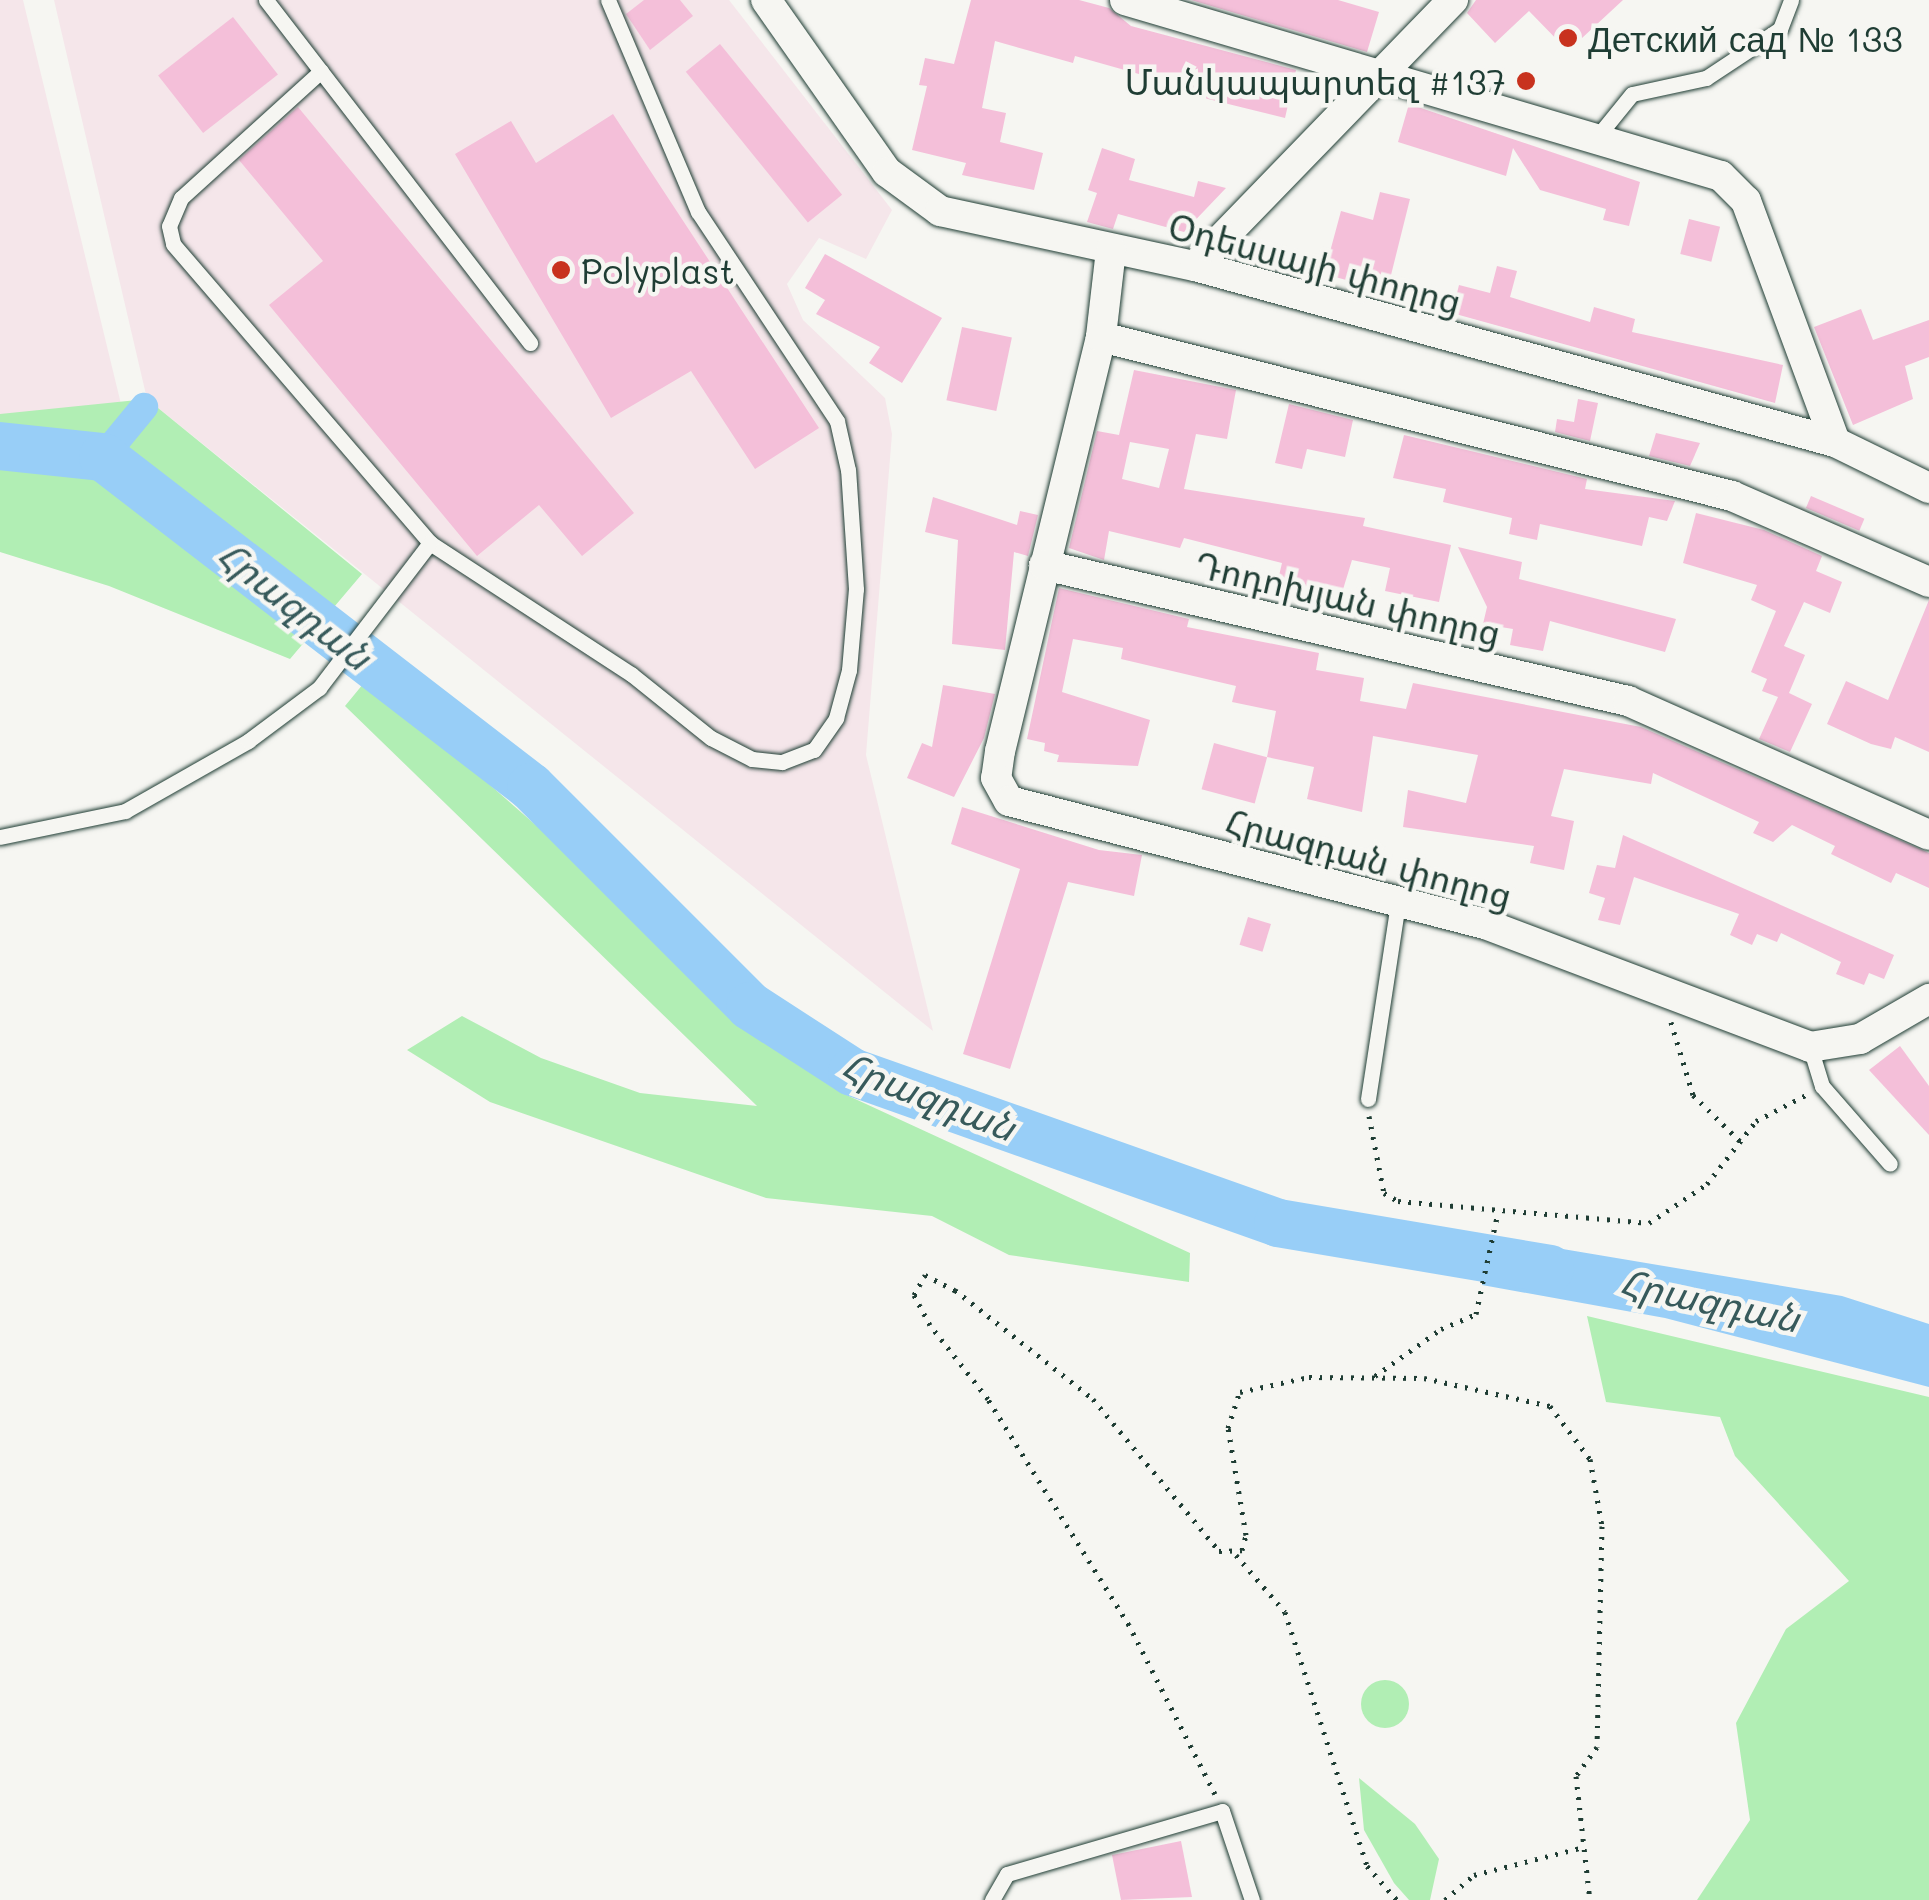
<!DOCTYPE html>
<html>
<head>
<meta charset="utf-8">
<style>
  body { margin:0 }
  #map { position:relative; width:1929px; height:1900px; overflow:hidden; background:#f6f6f2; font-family:Mali,"Noto Sans Armenian",sans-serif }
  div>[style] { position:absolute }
  .built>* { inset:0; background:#f5e6ea }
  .green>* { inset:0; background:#b1eeb4 }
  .round { border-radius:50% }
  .water>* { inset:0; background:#98cef7 }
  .canal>* { height:28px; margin:-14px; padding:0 14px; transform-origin:14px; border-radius:14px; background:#98cef7 }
  .river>* { height:48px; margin:-24px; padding:0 24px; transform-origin:24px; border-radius:24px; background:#98cef7 }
  .building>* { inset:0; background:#f4bfd9; transform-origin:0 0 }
  .path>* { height:5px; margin-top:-2.5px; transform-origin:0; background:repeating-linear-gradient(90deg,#1f3d34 0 2.5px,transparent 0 10.5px) }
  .roads { filter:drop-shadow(0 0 2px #1f3d34) drop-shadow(0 0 2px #1f3d34) }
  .service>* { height:15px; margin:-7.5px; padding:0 7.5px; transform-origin:7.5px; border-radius:7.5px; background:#f6f6f2 }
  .minor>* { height:30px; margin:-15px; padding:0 15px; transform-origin:15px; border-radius:15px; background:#f6f6f2 }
  .dots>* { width:28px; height:28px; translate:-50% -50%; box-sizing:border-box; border:5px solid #f6f6f2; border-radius:50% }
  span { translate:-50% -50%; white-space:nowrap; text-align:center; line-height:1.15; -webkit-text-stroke:9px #f6f6f2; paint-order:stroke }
  .poi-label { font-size:35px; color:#1f3d34 }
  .left { translate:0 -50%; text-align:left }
  .right { translate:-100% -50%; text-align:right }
  .street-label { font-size:35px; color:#1f3d34 }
  .water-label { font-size:38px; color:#375a5b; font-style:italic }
</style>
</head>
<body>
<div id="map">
  <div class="built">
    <i style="clip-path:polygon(0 0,23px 0,121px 404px,0 415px)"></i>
    <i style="clip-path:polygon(54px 0,729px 0,892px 210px,866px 259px,819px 238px,787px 284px,803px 320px,885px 398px,892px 434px,866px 755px,933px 1031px,147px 399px)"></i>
  </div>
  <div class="green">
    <i style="clip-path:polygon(147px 399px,362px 574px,290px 659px,109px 586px,0 552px,0 414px)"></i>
    <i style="clip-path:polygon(368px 678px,840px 1092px,1190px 1253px,1189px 1282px,1009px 1255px,932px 1216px,766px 1198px,490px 1102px,407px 1050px,462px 1016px,541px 1058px,640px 1093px,757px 1106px,345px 706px)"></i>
    <i style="clip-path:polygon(1587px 1316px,1929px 1397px,1929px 1900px,1697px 1900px,1750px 1820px,1736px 1723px,1786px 1629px,1849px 1581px,1735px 1456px,1720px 1417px,1606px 1402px)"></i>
    <i class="round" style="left:1361px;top:1680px;width:48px;height:48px"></i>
    <i style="clip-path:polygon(1359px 1778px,1415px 1824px,1439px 1859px,1430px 1900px,1409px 1900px,1394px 1883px,1364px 1830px)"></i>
  </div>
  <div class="water">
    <i style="clip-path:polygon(1492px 1237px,1842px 1296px,1929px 1324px,1929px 1387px,1665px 1318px,1482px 1285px)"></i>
  </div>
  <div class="canal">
    <i style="left:103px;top:457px;width:65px;rotate:-50.6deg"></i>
  </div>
  <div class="river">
    <i style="left:0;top:446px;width:104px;rotate:6.1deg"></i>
    <i style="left:103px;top:457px;width:540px;rotate:37.63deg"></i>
    <i style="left:531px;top:787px;width:310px;rotate:45deg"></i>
    <i style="left:750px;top:1006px;width:121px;rotate:32.9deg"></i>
    <i style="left:852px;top:1072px;width:452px;rotate:19.5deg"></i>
    <i style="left:1278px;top:1223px;width:276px;rotate:9.6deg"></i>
  </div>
  <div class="building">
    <i style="clip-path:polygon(644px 0,680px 0,693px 16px,650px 50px,626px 14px)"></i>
    <i style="clip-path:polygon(971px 0,1079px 0,1109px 8px,1131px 26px,1296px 70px,1285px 118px,1151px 85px,1153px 78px,1075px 56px,1073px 63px,995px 41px,982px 108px,1006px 113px,1000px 142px,1043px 153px,1034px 190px,962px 175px,966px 163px,912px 150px,927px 86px,919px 85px,925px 58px,954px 64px)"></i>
    <i style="clip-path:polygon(1191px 0,1338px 0,1379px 12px,1367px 52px)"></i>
    <i style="clip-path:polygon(1476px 0,1623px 0,1568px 51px,1529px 11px,1495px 43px,1467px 13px)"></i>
    <i style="left:233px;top:17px;width:73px;height:95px;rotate:52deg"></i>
    <i style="left:720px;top:44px;width:194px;height:44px;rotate:51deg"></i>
    <i style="clip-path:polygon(1409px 104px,1640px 182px,1629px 226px,1603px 220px,1606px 209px,1540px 190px,1513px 148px,1506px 176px,1398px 142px)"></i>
    <i style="clip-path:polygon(298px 107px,634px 513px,582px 556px,539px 505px,477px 556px,269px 305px,323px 261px,239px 160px)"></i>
    <i style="clip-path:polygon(613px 114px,819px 428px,755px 469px,691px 371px,611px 418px,455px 154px,511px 121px,536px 163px)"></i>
    <i style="clip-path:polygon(1102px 148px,1135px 159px,1129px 180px,1194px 197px,1198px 181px,1226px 188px,1184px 232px,1118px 214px,1113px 229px,1087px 222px,1097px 193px,1088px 190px)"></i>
    <i style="clip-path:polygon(1380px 192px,1410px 199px,1387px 291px,1324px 274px,1341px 211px,1373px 220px)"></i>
    <i style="left:1689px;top:219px;width:32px;height:36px;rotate:14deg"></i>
    <i style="clip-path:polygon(825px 254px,942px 318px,902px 383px,869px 363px,880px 347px,816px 314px,825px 300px,805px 288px)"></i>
    <i style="clip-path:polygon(1497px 266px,1517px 271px,1510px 297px,1590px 322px,1594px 307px,1635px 319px,1632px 332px,1783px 365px,1775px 403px,1452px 313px,1459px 285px,1490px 293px)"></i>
    <i style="clip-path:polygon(1861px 309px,1873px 340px,1929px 320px,1929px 357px,1905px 366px,1913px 399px,1853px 425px,1814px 327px)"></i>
    <i style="left:962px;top:327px;width:51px;height:75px;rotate:12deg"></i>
    <i style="clip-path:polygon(evenodd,1134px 370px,1236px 390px,1227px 439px,1196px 434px,1184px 489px,1365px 518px,1363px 526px,1451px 545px,1439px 602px,1385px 591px,1390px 568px,1352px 560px,1341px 596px,1278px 580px,1282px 563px,1184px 538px,1180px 548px,1109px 531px,1104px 560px,1069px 548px,1097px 431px,1119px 435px,1134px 370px,1130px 442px,1169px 449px,1159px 488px,1122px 479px,1130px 442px)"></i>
    <i style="clip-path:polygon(1578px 399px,1598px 403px,1590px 441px,1555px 432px,1557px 419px,1574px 422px)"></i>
    <i style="clip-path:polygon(1289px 404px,1353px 420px,1345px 457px,1307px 449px,1302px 469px,1275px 463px)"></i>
    <i style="clip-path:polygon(1656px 433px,1700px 443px,1690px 466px,1649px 456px)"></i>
    <i style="clip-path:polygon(1404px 435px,1587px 479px,1585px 489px,1675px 501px,1667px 521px,1649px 517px,1642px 546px,1540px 524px,1537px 540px,1509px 534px,1512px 518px,1443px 502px,1446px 489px,1393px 478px)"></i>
    <i style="left:1811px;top:496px;width:58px;height:13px;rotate:23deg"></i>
    <i style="clip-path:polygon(933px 497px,1017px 525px,1020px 511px,1038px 515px,1028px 556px,1014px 552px,1005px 650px,952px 644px,958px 540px,925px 532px)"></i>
    <i style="clip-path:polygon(1696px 513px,1764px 530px,1822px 556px,1816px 571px,1842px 582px,1830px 613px,1804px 602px,1784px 646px,1805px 655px,1789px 693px,1812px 704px,1790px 752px,1759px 739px,1778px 697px,1762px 691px,1767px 679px,1751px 672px,1776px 611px,1751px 600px,1757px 585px,1683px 563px)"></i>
    <i style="clip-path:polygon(1458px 547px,1522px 562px,1519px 579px,1676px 619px,1665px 652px,1550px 621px,1543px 651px,1510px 645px,1513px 629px,1483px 624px,1487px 607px)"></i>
    <i style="clip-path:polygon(1059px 588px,1189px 619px,1187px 627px,1319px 653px,1316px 670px,1364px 678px,1360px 701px,1406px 709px,1413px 683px,1641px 727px,1929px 853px,1929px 888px,1896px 873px,1891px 883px,1831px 854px,1835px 846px,1792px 825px,1773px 842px,1753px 833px,1759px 822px,1653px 773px,1651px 784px,1564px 769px,1551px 816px,1574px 821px,1564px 870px,1530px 863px,1534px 846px,1403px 827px,1408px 790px,1466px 803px,1478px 755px,1373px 736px,1362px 812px,1307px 799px,1314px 767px,1267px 757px,1276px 711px,1232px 702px,1236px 686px,1121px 659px,1123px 648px,1073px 639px,1062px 692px,1150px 720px,1138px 766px,1057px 762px,1059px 755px,1044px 751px,1045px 743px,1027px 739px)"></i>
    <i style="clip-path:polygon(1929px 600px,1929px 752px,1895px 737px,1891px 749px,1871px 744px,1827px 724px,1846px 681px,1888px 700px)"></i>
    <i style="clip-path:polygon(943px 685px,995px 694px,984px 738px,954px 797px,907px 778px,922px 743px,932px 747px)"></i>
    <i style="left:1214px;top:743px;width:55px;height:48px;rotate:15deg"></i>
    <i style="clip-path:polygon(962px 807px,1099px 850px,1142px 855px,1134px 896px,1068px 882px,1010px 1069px,963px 1054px,1020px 869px,951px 844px)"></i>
    <i style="clip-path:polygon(1623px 835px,1894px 955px,1884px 979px,1869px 973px,1864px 985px,1836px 974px,1841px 962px,1781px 933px,1777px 942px,1757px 934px,1752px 945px,1730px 935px,1739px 914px,1634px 877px,1620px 925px,1598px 920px,1605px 898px,1589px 893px,1597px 865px,1615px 868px)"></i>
    <i style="left:1248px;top:917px;width:24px;height:29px;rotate:17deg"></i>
    <i style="clip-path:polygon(1900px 1046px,1929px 1086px,1929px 1135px,1869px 1070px)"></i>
    <i style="clip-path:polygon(1181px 1841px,1192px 1897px,1121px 1900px,1112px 1855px)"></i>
  </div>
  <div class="path">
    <i style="left:1671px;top:1022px;width:76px;rotate:73.2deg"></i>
    <i style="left:1693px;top:1095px;width:66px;rotate:44.4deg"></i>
    <i style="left:1369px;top:1116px;width:78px;rotate:79deg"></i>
    <i style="left:1384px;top:1193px;width:16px;rotate:30deg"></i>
    <i style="left:1398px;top:1201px;width:252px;rotate:5deg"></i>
    <i style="left:1649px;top:1223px;width:70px;rotate:-33.9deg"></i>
    <i style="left:1707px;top:1184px;width:80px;rotate:-52.1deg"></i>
    <i style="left:1756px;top:1121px;width:56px;rotate:-27.5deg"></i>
    <i style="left:1375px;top:1376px;width:81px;rotate:-35.5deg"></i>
    <i style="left:1441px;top:1329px;width:38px;rotate:-23deg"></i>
    <i style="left:1476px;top:1314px;width:104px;rotate:-77.8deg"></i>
    <i style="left:1236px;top:1555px;width:75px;rotate:49.3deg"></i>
    <i style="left:1285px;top:1612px;width:267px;rotate:72.1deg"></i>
    <i style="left:1367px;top:1866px;width:45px;rotate:48.6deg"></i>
    <i style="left:1215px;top:1794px;width:190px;rotate:-117deg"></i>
    <i style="left:1129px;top:1625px;width:266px;rotate:-122deg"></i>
    <i style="left:988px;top:1399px;width:94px;rotate:-128.1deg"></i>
    <i style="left:930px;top:1325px;width:34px;rotate:-118deg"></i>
    <i style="left:914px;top:1295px;width:23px;rotate:-61deg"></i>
    <i style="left:925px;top:1275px;width:34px;rotate:27deg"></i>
    <i style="left:955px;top:1290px;width:176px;rotate:38.3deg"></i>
    <i style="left:1093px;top:1399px;width:197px;rotate:50.3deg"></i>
    <i style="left:1219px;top:1551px;width:23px;rotate:-2deg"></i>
    <i style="left:1242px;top:1550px;width:16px;rotate:-75deg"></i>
    <i style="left:1246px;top:1535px;width:109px;rotate:-99.5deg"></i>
    <i style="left:1228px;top:1428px;width:38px;rotate:-72deg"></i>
    <i style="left:1240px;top:1392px;width:71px;rotate:-12.3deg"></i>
    <i style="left:1309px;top:1377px;width:115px;rotate:0.5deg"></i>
    <i style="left:1424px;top:1378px;width:129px;rotate:12.5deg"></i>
    <i style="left:1550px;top:1406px;width:66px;rotate:53deg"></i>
    <i style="left:1590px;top:1459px;width:68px;rotate:79.8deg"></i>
    <i style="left:1602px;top:1526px;width:221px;rotate:91.3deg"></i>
    <i style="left:1597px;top:1747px;width:36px;rotate:126deg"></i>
    <i style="left:1576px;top:1776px;width:125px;rotate:83.6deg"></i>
    <i style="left:1445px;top:1900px;width:38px;rotate:-41deg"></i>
    <i style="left:1474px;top:1875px;width:114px;rotate:-14.3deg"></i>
  </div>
  <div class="roads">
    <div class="service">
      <i style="left:266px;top:0;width:433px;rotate:52.4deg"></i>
      <i style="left:321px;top:71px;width:189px;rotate:137.8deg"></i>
      <i style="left:181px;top:198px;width:30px;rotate:113deg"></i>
      <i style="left:169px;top:226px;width:18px;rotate:77deg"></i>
      <i style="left:173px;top:244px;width:394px;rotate:49.3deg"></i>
      <i style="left:430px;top:543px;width:240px;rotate:33.1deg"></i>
      <i style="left:631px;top:674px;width:102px;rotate:38.7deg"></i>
      <i style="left:711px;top:738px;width:46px;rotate:27.1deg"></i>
      <i style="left:752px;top:759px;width:30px;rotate:6deg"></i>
      <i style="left:782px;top:762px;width:34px;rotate:-21deg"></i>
      <i style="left:814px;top:750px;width:39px;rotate:-55deg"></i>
      <i style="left:836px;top:718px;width:50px;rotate:-74.8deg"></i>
      <i style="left:849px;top:670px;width:81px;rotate:-85.1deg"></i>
      <i style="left:856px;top:589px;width:119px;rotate:-93.8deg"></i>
      <i style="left:848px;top:470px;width:50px;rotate:-102.7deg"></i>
      <i style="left:837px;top:421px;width:251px;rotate:-123.6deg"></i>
      <i style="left:698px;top:212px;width:230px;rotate:-113deg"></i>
      <i style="left:1597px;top:137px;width:55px;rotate:-50.9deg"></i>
      <i style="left:1632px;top:94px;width:76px;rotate:-12.2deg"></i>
      <i style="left:1706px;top:78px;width:89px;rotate:-33.5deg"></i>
      <i style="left:1780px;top:29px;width:31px;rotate:-69deg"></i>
      <i style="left:0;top:837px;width:128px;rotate:-11.7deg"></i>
      <i style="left:125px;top:811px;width:142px;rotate:-29.6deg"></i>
      <i style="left:248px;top:741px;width:89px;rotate:-36.7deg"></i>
      <i style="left:319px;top:688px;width:183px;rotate:-52.6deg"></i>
      <i style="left:1810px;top:1047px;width:41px;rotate:72.9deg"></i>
      <i style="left:1822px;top:1086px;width:103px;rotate:48.9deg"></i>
      <i style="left:1368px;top:1099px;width:199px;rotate:-81.3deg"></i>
      <i style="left:992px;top:1900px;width:30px;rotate:-60deg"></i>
      <i style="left:1007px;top:1874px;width:224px;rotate:-16.3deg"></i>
      <i style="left:1222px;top:1811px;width:94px;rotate:71.4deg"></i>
    </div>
    <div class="minor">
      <i style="left:766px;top:0;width:210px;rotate:54.9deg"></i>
      <i style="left:887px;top:172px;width:66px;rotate:36.3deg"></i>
      <i style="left:940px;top:211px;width:261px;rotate:12.2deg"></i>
      <i style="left:1195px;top:266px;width:664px;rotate:15.38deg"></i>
      <i style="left:1835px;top:442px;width:105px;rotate:26.1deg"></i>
      <i style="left:1125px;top:0;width:621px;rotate:16.45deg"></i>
      <i style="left:1721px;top:176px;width:35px;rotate:45deg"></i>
      <i style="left:1746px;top:201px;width:257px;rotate:69.7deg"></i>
      <i style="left:1111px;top:250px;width:88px;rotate:96.6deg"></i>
      <i style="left:1101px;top:337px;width:426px;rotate:103.7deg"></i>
      <i style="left:1000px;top:751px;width:27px;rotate:98deg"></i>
      <i style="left:996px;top:778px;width:26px;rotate:61deg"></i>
      <i style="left:1009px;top:801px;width:492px;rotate:14.5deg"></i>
      <i style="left:1485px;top:924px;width:347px;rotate:20.7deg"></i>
      <i style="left:1810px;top:1047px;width:51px;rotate:-9.1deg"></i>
      <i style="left:1860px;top:1039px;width:80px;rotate:-30.1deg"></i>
      <i style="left:1195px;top:266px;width:371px;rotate:-45.9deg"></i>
      <i style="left:1101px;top:337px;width:651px;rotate:14.14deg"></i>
      <i style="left:1732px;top:496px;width:215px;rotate:23.6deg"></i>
      <i style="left:1044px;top:565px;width:600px;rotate:13.11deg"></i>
      <i style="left:1628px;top:701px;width:329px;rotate:24deg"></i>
    </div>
  </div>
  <div class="dots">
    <i style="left:1568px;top:38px;background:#c8321e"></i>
    <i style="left:1526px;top:81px;background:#c8321e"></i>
    <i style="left:561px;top:270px;background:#c8321e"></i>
  </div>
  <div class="poi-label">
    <span class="left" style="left:1588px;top:38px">Детский сад № 133</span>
    <span class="right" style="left:1506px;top:81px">Մանկապարտեզ #137</span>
    <span class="left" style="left:581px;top:270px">Polyplast</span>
  </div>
  <div class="street-label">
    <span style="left:1315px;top:263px;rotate:15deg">Օդեսսայի փողոց</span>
    <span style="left:1348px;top:598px;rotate:13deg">Դոդոխյան փողոց</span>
    <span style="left:1369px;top:858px;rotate:15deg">Հրազդան փողոց</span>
  </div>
  <div class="water-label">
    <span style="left:295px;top:605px;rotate:38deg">Հրազդան</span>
    <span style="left:929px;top:1096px;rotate:21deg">Հրազդան</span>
    <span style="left:1710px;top:1300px;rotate:12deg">Հրազդան</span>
  </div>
</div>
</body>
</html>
